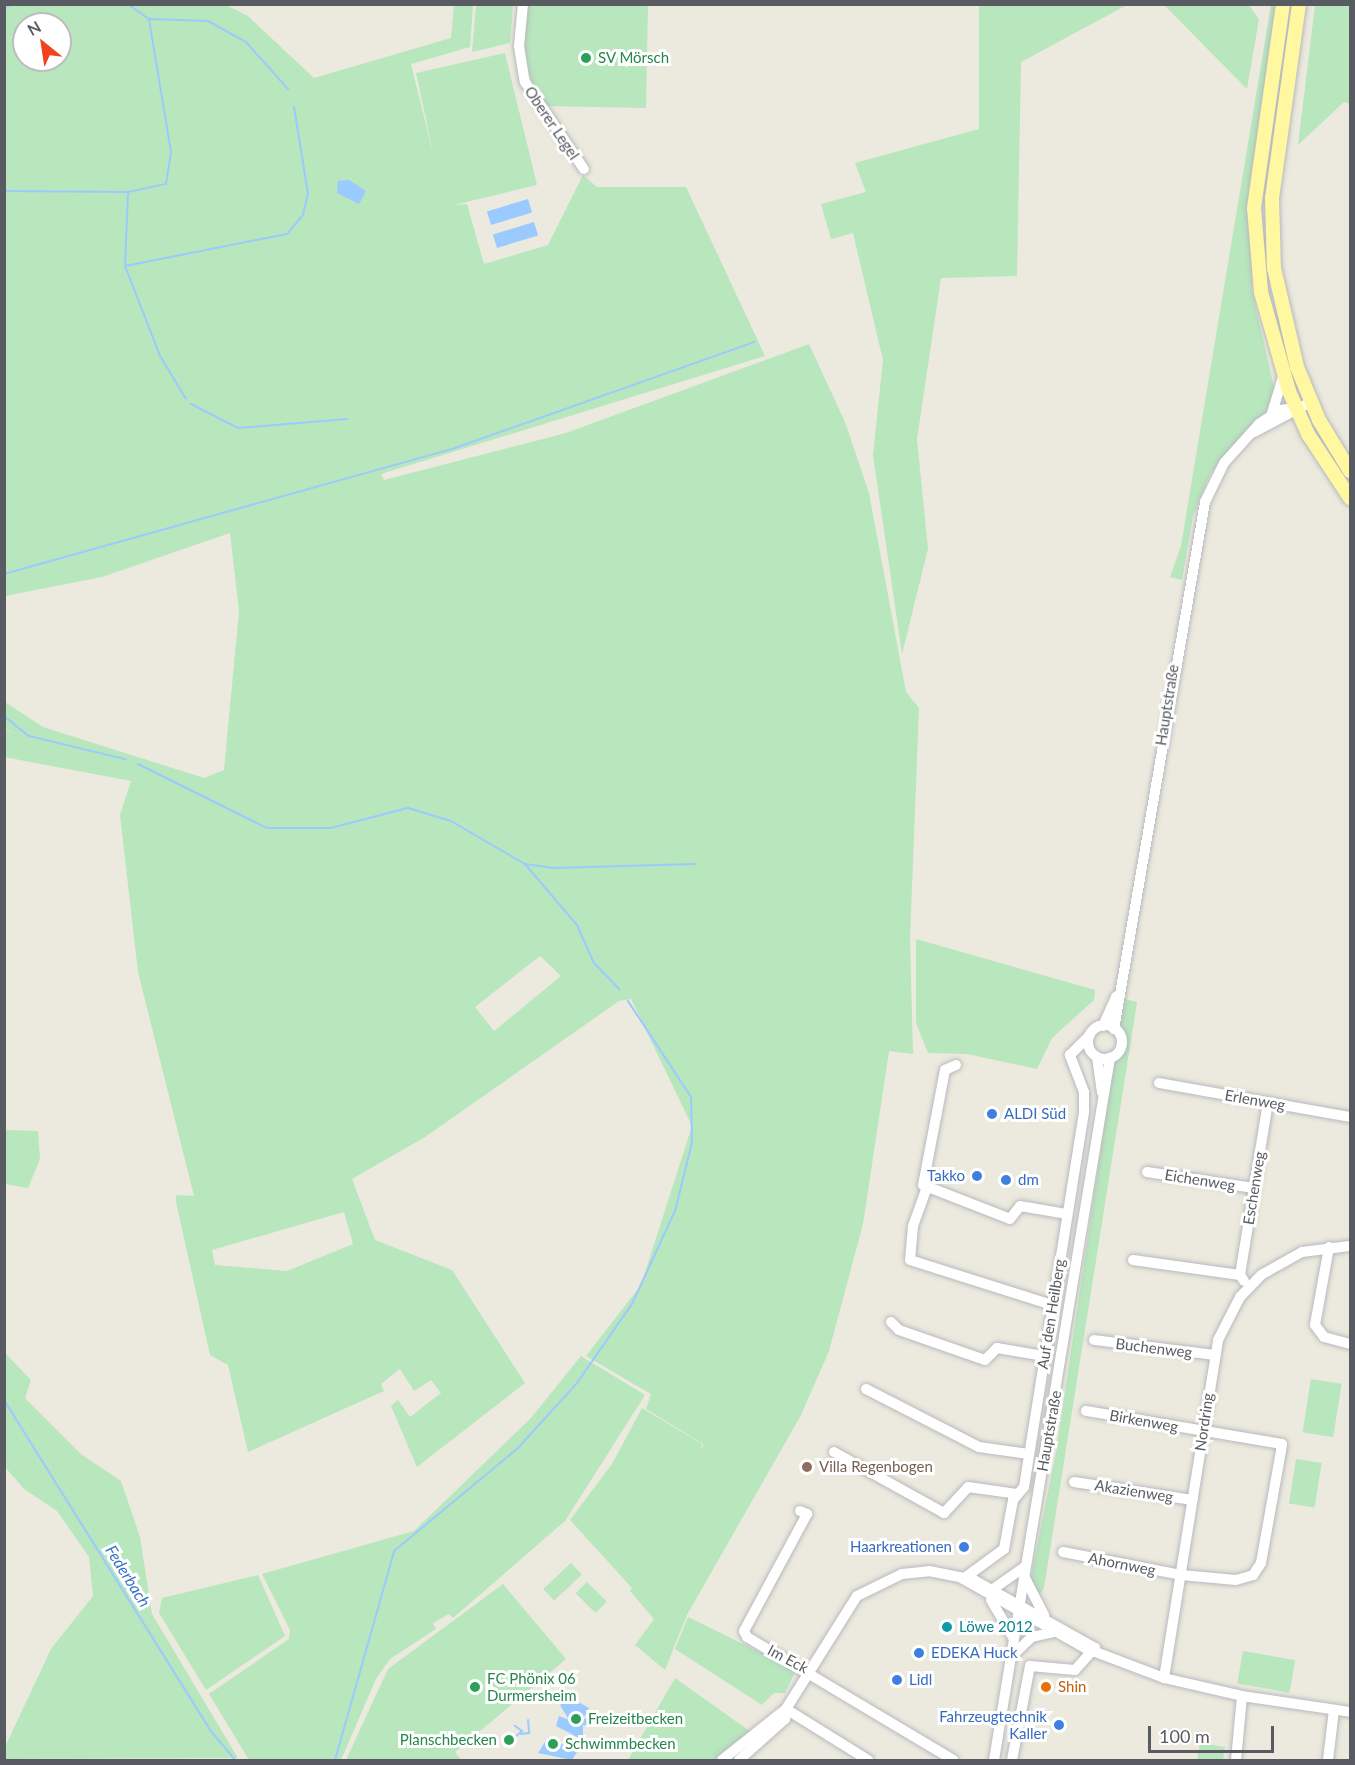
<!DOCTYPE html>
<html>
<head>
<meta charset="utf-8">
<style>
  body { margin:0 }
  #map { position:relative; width:1355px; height:1765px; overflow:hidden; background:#eceade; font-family:Lato,sans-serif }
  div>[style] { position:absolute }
  .green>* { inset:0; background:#b8e6bd; transform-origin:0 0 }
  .water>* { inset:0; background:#9bcaff; transform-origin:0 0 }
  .stream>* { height:2px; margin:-1px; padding:0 1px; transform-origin:1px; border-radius:1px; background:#9bcaff }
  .roads { filter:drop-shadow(0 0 2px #b7b9bf) drop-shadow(0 0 2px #b7b9bf) }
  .minor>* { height:10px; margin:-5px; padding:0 5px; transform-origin:5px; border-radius:5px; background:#fff }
  .minor>.ring { margin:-5px; padding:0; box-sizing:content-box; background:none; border:10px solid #fff; border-radius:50% }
  .major>* { height:14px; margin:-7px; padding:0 7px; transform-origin:7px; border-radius:7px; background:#fff8a0 }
  .dots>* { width:16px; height:16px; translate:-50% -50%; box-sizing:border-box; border:3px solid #fff; border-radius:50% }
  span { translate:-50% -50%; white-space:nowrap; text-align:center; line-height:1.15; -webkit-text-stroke:6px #fff; paint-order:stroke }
  .leisure-label { font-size:15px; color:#27864d }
  .left { translate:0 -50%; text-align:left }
  .right { translate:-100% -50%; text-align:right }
  .street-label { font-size:15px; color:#585b61 }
  .shop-label { font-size:15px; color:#366cbe }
  .education-label { font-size:15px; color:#785e54 }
  .culture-label { font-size:15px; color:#0d838f }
  .food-label { font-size:15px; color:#c56008 }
  .water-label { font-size:16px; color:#3871c8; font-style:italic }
  .frame { position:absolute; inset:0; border:6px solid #585b61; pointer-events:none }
  .north { position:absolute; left:12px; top:12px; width:60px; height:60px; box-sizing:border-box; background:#fff; border:2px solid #bcbdc0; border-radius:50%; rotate:330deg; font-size:16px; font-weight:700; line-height:24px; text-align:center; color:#585b61 }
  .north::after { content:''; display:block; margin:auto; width:21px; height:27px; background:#f2421e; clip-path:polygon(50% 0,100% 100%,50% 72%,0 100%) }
  .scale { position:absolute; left:1148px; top:1726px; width:126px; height:27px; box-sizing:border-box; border:3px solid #585b61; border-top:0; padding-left:8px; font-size:18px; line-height:21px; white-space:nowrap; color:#585b61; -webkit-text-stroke:4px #fff; paint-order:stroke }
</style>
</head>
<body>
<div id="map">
  <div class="green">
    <i style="clip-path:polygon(evenodd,5px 5px,226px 5px,248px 16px,314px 78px,451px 38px,454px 5px,473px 5px,470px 47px,411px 64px,434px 157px,416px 73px,505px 53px,537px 185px,454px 205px,467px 204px,484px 264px,548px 245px,583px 175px,597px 187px,686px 187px,765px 356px,381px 474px,384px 480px,566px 433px,809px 344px,845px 422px,869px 493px,906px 692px,919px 708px,910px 939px,913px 1054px,889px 1051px,863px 1224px,829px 1351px,801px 1415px,687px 1615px,665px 1670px,635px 1645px,654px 1619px,630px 1591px,684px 1520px,632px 1588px,570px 1520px,612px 1464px,642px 1408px,702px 1444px,701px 1453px,703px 1444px,646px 1409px,651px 1394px,586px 1356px,641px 1285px,692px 1126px,631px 999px,619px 1001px,425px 1137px,352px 1179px,375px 1240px,452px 1270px,525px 1383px,417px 1467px,391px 1406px,398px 1400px,410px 1417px,441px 1393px,431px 1380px,414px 1391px,400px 1369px,381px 1384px,384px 1391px,248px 1452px,228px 1365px,210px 1355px,176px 1202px,176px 1195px,194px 1196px,138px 972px,120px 815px,131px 781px,4px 757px,5px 730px,15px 733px,5px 729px,5px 702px,43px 727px,204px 778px,224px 770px,239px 611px,230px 533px,102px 577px,5px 596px,5px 5px,24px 24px,60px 24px,60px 60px,24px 60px,24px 24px,5px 5px,540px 956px,561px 976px,494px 1031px,475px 1007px,540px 956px,5px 5px,344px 1212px,353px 1244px,287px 1271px,215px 1265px,212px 1250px,344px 1212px)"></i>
    <i style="clip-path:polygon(476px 5px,513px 5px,510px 43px,472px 52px)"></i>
    <i style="clip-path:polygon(526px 5px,648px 5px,646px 108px,544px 106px,529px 75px,523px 42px)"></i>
    <i style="clip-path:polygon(979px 5px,1127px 5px,1021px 62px,1017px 276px,941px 278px,917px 439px,928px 549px,902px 654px,873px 455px,883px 360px,853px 233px,831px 239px,821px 204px,866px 192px,855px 163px,979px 129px)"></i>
    <i style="clip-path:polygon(1164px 5px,1249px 5px,1259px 19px,1247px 89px)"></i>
    <i style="clip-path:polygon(1271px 5px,1277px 5px,1252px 183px,1252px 290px,1275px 392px,1268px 409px,1210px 474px,1193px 516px,1182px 580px,1170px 577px,1181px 546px)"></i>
    <i style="clip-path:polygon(1315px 5px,1350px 5px,1350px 104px,1344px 102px,1298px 145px)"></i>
    <i style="clip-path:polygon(916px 939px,1095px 990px,1094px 1000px,1052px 1038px,1037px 1069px,967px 1054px,928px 1053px,916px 1023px)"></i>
    <i style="clip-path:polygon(1124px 999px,1137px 1002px,1044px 1588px,1038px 1597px,1031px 1577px,1056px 1452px,1114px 1061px,1123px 1043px,1118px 1025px)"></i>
    <i style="clip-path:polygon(5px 1130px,38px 1131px,40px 1159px,28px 1188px,5px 1184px)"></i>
    <i style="clip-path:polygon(4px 1352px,31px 1380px,25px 1398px,82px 1455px,121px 1481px,140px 1537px,152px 1614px,238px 1758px,5px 1759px,5px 1747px,51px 1649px,93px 1596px,89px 1557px,57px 1511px,24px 1489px,5px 1467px)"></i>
    <i style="clip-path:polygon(581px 1356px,645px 1395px,565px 1521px,453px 1618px,449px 1614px,433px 1623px,436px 1629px,390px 1659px,376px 1679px,341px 1760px,249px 1760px,209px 1694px,289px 1639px,290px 1630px,262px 1574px,414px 1531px,531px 1418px)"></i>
    <i style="left:1311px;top:1379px;width:31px;height:54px;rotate:9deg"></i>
    <i style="left:1296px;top:1459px;width:26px;height:45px;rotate:9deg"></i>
    <i style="left:571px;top:1563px;width:16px;height:38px;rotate:47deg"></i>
    <i style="clip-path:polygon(258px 1575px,285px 1636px,206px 1690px,159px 1613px,162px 1598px)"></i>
    <i style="left:587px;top:1582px;width:28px;height:16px;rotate:45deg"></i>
    <i style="clip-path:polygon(503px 1584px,566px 1659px,455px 1752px,461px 1760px,346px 1760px,388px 1669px)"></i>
    <i style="clip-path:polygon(688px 1617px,796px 1670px,785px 1693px,774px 1693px,762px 1705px,675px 1649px)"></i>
    <i style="left:1243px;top:1651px;width:53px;height:33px;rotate:10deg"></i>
    <i style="clip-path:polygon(675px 1678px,751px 1732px,717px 1760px,628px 1760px)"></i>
    <i style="clip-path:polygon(1200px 1743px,1225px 1747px,1223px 1760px,1197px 1760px)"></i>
  </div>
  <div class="water">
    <i style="clip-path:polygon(349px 180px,366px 191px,359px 204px,337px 193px,338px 181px)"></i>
    <i style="left:528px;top:199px;width:14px;height:43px;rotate:73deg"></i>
    <i style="left:534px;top:222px;width:14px;height:43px;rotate:73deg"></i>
    <i style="clip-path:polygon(571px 1698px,589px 1708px,583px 1719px,592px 1717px,596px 1726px,583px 1725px,583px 1740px,556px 1726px,559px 1716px,569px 1720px,560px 1705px)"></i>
    <i style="clip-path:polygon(548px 1737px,577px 1752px,572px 1760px,538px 1753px)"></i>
  </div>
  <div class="stream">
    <i style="left:128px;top:4px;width:26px;rotate:36deg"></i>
    <i style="left:149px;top:19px;width:59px;rotate:1.9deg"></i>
    <i style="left:208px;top:21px;width:43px;rotate:28.9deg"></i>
    <i style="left:246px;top:42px;width:63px;rotate:48.2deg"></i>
    <i style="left:4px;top:7px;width:12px;rotate:-14deg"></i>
    <i style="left:4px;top:191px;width:124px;rotate:0.5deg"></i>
    <i style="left:128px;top:192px;width:39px;rotate:-12deg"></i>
    <i style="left:166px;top:184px;width:32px;rotate:-81deg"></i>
    <i style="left:171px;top:152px;width:135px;rotate:-99.4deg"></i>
    <i style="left:128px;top:192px;width:74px;rotate:92.3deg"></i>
    <i style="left:125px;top:266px;width:97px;rotate:68.7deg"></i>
    <i style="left:160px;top:356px;width:50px;rotate:58.8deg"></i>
    <i style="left:125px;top:266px;width:165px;rotate:-11.2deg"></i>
    <i style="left:287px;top:234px;width:25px;rotate:-50deg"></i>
    <i style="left:303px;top:215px;width:22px;rotate:-77deg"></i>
    <i style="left:308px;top:194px;width:88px;rotate:-99.1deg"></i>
    <i style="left:191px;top:404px;width:53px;rotate:27.1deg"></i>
    <i style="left:238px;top:428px;width:109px;rotate:-4.7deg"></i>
    <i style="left:4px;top:574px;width:468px;rotate:-15.6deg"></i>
    <i style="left:455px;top:448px;width:318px;rotate:-19.5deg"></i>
    <i style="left:4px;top:716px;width:32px;rotate:39deg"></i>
    <i style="left:29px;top:736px;width:99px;rotate:13.5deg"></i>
    <i style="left:138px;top:764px;width:144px;rotate:26.4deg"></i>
    <i style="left:267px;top:828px;width:64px"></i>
    <i style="left:331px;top:828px;width:80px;rotate:-14.6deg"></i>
    <i style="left:408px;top:808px;width:45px;rotate:16.8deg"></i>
    <i style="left:451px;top:821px;width:86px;rotate:30.2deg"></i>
    <i style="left:525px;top:864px;width:27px;rotate:8deg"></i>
    <i style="left:552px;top:868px;width:144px;rotate:-1.6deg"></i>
    <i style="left:525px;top:864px;width:80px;rotate:49.6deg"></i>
    <i style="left:577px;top:925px;width:42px;rotate:65.9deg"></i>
    <i style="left:594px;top:963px;width:37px;rotate:46deg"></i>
    <i style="left:4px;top:1400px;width:389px;rotate:58deg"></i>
    <i style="left:210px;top:1730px;width:39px;rotate:50deg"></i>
    <i style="left:521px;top:1734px;width:8px;rotate:-7deg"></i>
    <i style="left:529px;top:1733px;width:13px;rotate:-94deg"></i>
    <i style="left:514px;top:1738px;width:11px;rotate:-41deg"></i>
    <i style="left:522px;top:1731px;width:9px;rotate:-144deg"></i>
    <i style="left:335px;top:1760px;width:217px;rotate:-74.2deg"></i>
    <i style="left:394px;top:1551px;width:160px;rotate:-39.7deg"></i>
    <i style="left:517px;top:1449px;width:89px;rotate:-47.7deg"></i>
    <i style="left:577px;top:1383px;width:96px;rotate:-55.2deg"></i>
    <i style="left:632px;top:1304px;width:102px;rotate:-65.2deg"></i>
    <i style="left:675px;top:1211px;width:70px;rotate:-76deg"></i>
    <i style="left:692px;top:1143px;width:46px;rotate:-91.2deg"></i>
    <i style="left:691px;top:1097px;width:115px;rotate:-123.3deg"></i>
  </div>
  <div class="roads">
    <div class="minor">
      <i style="left:523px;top:4px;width:42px;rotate:95.4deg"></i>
      <i style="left:519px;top:46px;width:36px;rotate:81deg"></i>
      <i style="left:525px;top:82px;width:105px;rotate:55.9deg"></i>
      <i style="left:1272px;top:413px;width:38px;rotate:-73deg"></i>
      <i style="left:1254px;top:432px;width:64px;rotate:-27.8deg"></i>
      <i class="ring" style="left:1088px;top:1025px;width:24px;height:24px"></i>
      <i style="left:1103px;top:1026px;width:32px;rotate:-66deg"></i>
      <i style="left:1114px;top:1029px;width:535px;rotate:-80.2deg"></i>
      <i style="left:1205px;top:502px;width:43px;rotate:-64deg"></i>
      <i style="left:1224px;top:463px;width:52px;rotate:-48.1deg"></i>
      <i style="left:1259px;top:424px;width:25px;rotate:-34deg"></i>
      <i style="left:1280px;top:410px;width:16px;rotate:-7deg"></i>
      <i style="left:1097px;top:1057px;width:36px;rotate:82deg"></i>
      <i style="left:956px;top:1065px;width:12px;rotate:156deg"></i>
      <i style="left:945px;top:1070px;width:117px;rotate:100.8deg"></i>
      <i style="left:923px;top:1185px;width:93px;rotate:21.3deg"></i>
      <i style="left:1010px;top:1219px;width:16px;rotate:-52deg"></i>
      <i style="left:1020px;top:1206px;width:48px;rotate:9.7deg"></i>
      <i style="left:1159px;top:1083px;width:194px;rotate:10.1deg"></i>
      <i style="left:1147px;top:1172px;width:108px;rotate:8.5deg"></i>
      <i style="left:927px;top:1187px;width:41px;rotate:109.7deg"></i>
      <i style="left:913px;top:1226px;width:34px;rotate:95deg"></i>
      <i style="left:910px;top:1260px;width:149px;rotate:17.6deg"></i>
      <i style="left:1329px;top:1247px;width:79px;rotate:100.2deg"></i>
      <i style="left:1315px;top:1325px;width:15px;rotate:53deg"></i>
      <i style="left:1324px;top:1337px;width:27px;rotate:15deg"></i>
      <i style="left:1133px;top:1260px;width:108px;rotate:8deg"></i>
      <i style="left:1240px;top:1275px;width:7px;rotate:56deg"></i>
      <i style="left:1240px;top:1275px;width:175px;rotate:-80.8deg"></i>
      <i style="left:891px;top:1322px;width:11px;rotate:45deg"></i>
      <i style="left:899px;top:1330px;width:91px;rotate:19.2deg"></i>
      <i style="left:985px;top:1360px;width:17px;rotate:-45deg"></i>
      <i style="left:997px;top:1348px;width:48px;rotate:9.7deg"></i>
      <i style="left:1094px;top:1340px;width:121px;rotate:7.1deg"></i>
      <i style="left:866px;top:1389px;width:127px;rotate:27.2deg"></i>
      <i style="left:979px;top:1447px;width:50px;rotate:8deg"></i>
      <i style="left:834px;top:1452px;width:126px;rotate:29deg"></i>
      <i style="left:944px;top:1513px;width:35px;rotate:-47deg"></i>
      <i style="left:968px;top:1487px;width:49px;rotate:8.1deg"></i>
      <i style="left:1074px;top:1482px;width:120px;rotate:8.6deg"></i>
      <i style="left:800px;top:1511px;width:8px;rotate:23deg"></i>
      <i style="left:807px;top:1514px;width:133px;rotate:118.3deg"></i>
      <i style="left:744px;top:1631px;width:7px;rotate:63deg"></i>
      <i style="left:747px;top:1637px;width:240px;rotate:30.8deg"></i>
      <i style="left:1063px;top:1552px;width:120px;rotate:11deg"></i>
      <i style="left:1181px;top:1575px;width:55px;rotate:5.2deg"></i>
      <i style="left:1236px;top:1580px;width:18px;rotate:-16deg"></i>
      <i style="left:1253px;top:1575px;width:14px;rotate:-56deg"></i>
      <i style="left:1261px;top:1563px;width:114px;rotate:-79.9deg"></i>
      <i style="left:1281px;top:1451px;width:7px;rotate:-82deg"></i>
      <i style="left:1282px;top:1444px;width:199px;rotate:-170.4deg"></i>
      <i style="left:1025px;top:1578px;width:42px;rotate:62.8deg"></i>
      <i style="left:963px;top:1579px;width:51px;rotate:-36.2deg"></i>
      <i style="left:1004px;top:1549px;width:50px;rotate:-79.6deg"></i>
      <i style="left:1013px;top:1500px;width:17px;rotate:-50deg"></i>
      <i style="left:1024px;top:1487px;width:381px;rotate:-80.9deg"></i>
      <i style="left:1084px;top:1111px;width:19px;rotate:-90deg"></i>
      <i style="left:1084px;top:1092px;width:40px;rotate:-111deg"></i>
      <i style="left:1070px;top:1055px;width:28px;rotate:-45deg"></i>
      <i style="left:963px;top:1579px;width:140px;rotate:29.5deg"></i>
      <i style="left:1085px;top:1648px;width:85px;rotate:20.8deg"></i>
      <i style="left:1164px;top:1678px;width:80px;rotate:13deg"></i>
      <i style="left:1242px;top:1696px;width:109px;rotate:8.4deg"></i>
      <i style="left:993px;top:1589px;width:40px;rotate:-34.9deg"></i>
      <i style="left:991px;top:1600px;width:45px;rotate:59.5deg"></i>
      <i style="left:1011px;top:1657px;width:29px;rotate:-44deg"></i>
      <i style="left:1032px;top:1637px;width:22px;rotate:-13deg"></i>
      <i style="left:1164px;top:1678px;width:342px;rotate:-80.9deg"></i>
      <i style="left:1218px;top:1340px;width:48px;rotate:-62.9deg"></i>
      <i style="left:1240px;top:1297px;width:30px;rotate:-46deg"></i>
      <i style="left:1261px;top:1275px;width:47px;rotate:-29.3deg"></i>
      <i style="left:1302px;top:1252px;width:48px;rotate:-7.1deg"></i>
      <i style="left:786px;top:1709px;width:97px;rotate:31.9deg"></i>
      <i style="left:722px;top:1760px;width:82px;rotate:-38.6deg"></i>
      <i style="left:786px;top:1709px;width:133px;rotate:-57.9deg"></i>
      <i style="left:857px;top:1596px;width:50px;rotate:-26.1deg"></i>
      <i style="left:902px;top:1574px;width:27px;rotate:-6deg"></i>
      <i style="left:929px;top:1571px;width:46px;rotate:11.3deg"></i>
      <i style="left:974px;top:1580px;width:139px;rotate:29.3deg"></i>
      <i style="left:739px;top:1760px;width:62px;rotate:-41.7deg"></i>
      <i style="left:785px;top:1719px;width:10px;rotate:-84deg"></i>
      <i style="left:994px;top:1760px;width:712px;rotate:-80.62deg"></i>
      <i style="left:1012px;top:1760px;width:96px;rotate:-79.2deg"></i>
      <i style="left:1030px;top:1666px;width:45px;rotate:5.1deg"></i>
      <i style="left:1075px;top:1670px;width:30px;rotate:-48deg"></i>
      <i style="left:1236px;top:1760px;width:64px;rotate:-84.6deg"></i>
      <i style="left:1328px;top:1760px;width:50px;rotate:-83.2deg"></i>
    </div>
    <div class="major">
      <i style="left:1283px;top:4px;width:206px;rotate:98.1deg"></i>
      <i style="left:1254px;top:208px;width:84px;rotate:85.2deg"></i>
      <i style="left:1261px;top:292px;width:103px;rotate:74.2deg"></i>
      <i style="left:1289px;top:391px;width:47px;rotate:66.2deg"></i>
      <i style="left:1308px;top:434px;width:77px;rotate:56.7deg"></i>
      <i style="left:1299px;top:4px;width:196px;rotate:97.9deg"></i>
      <i style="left:1272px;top:198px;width:70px;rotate:88.4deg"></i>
      <i style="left:1274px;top:268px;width:102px;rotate:76.9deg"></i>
      <i style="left:1297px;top:367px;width:57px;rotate:67.5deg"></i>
      <i style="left:1319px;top:420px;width:60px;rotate:58.7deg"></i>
    </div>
  </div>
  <div class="dots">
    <i style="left:586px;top:58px;background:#2e9e5b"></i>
    <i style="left:992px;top:1114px;background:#3f7fe0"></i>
    <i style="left:977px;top:1176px;background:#3f7fe0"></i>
    <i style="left:1006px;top:1180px;background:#3f7fe0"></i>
    <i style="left:807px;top:1467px;background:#8d6e63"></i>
    <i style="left:964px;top:1547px;background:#3f7fe0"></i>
    <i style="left:947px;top:1627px;background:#0f9aa8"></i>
    <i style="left:919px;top:1653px;background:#3f7fe0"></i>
    <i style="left:897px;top:1680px;background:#3f7fe0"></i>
    <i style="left:475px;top:1687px;background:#2e9e5b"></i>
    <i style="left:1046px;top:1687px;background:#e8710a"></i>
    <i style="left:576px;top:1719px;background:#2e9e5b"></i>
    <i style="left:1059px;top:1725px;background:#3f7fe0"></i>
    <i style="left:509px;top:1740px;background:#2e9e5b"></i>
    <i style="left:553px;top:1744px;background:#2e9e5b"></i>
  </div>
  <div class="leisure-label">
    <span class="left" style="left:598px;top:58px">SV Mörsch</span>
    <span class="left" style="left:487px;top:1687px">FC Phönix 06<br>Durmersheim</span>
    <span class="left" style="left:588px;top:1719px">Freizeitbecken</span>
    <span class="right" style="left:497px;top:1740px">Planschbecken</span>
    <span class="left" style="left:565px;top:1744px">Schwimmbecken</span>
  </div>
  <div class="street-label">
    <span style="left:552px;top:123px;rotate:56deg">Oberer Legel</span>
    <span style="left:1167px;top:705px;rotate:-81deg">Hauptstraße</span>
    <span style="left:1255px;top:1100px;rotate:10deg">Erlenweg</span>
    <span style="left:1200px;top:1180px;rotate:9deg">Eichenweg</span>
    <span style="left:1254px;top:1188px;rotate:-81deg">Eschenweg</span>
    <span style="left:1051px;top:1314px;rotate:-81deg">Auf den Heilberg</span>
    <span style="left:1154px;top:1348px;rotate:7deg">Buchenweg</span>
    <span style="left:1144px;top:1421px;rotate:10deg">Birkenweg</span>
    <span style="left:1204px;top:1422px;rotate:-82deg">Nordring</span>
    <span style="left:1049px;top:1431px;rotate:-80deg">Hauptstraße</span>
    <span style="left:1134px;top:1491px;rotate:9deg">Akazienweg</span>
    <span style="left:1122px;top:1564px;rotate:11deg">Ahornweg</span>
    <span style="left:788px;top:1659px;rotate:28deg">Im Eck</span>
  </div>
  <div class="shop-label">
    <span class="left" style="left:1004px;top:1114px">ALDI Süd</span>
    <span class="right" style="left:965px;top:1176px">Takko</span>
    <span class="left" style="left:1018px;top:1180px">dm</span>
    <span class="right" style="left:952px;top:1547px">Haarkreationen</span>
    <span class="left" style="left:931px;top:1653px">EDEKA Huck</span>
    <span class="left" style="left:909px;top:1680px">Lidl</span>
    <span class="right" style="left:1047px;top:1725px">Fahrzeugtechnik<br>Kaller</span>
  </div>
  <div class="education-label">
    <span class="left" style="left:819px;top:1467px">Villa Regenbogen</span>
  </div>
  <div class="culture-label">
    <span class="left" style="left:959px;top:1627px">Löwe 2012</span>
  </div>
  <div class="food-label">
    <span class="left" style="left:1058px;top:1687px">Shin</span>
  </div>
  <div class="water-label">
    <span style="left:128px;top:1576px;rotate:58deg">Federbach</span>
  </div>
  <div class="frame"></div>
  <div class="north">N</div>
  <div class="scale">100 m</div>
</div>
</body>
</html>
